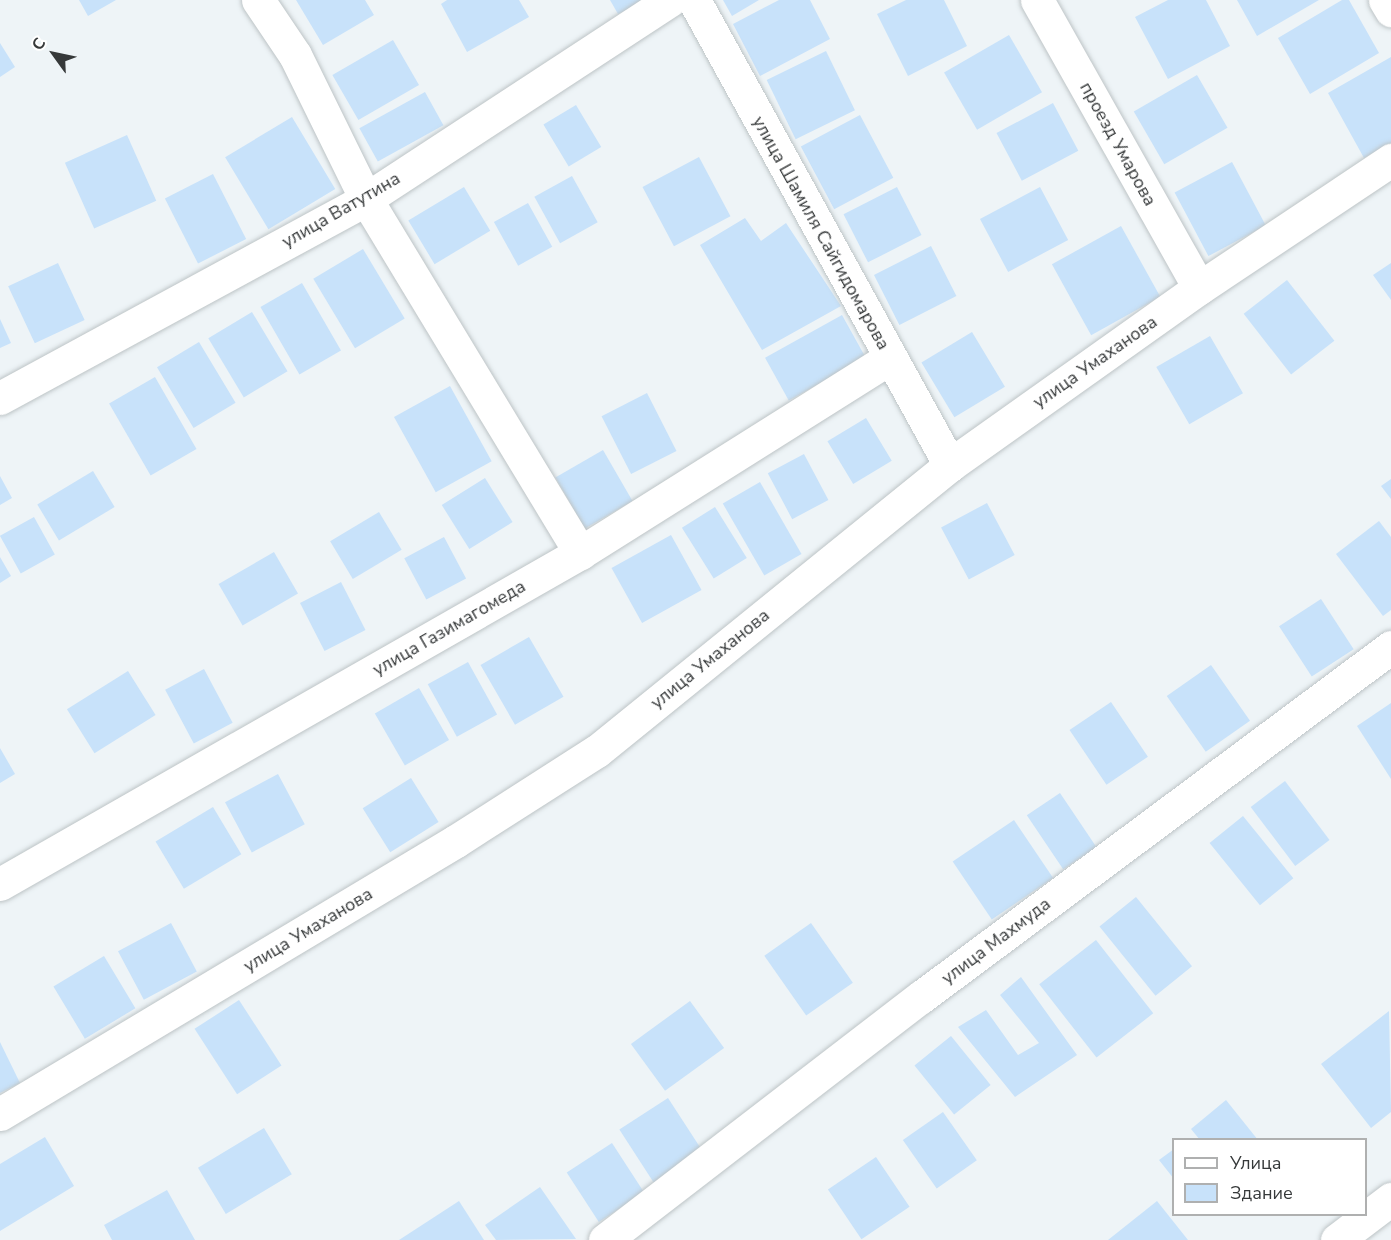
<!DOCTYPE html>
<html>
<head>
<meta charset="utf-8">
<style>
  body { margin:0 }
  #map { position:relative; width:1391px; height:1240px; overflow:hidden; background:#eef4f7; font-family:"Nunito Sans",sans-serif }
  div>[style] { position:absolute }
  .building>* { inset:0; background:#c8e2fa; transform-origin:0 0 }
  .roads { filter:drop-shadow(0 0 2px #bdc4c6) drop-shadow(0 0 2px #bdc4c6) }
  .minor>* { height:33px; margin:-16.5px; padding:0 16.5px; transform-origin:16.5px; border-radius:16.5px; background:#fff }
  span { translate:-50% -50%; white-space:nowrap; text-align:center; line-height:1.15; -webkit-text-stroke:4.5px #fff; paint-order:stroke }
  .street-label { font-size:18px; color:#36393a }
  .legend { position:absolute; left:1172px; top:1138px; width:195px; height:78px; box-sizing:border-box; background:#fff; border:2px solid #afb0b0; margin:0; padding:8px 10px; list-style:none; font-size:18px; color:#36393a }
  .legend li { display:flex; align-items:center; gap:12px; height:30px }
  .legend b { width:30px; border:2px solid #afb0b0 }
  .north { position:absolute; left:24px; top:24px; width:60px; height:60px; -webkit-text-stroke:4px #fff; paint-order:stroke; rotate:303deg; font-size:16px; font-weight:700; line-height:24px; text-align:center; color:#36393a }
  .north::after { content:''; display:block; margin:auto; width:21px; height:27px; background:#36393a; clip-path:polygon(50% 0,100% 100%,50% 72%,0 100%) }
</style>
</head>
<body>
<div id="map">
  <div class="building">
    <i style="clip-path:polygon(79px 0,116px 0,88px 16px)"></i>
    <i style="clip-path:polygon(296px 0,365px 0,374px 15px,323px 45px)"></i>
    <i style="clip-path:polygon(447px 0,519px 0,529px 17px,467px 52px,441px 4px)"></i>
    <i style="clip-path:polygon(610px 0,647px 0,618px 14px)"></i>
    <i style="clip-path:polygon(723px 0,759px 0,732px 16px)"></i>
    <i style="clip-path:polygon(779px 0,810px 0,830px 39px,760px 76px,733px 24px)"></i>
    <i style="clip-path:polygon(906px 0,944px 0,967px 46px,908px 76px,877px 14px)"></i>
    <i style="clip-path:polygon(1168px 0,1206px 0,1230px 46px,1168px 79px,1135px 17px)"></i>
    <i style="clip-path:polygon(1237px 0,1319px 0,1257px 36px)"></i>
    <i style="clip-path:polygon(1342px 0,1349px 0,1379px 53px,1310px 94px,1278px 38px)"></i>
    <i style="left:1009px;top:35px;width:66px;height:75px;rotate:60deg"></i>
    <i style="left:393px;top:40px;width:52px;height:70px;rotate:60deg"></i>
    <i style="clip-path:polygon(0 43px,15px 67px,0 77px)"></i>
    <i style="left:826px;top:51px;width:66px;height:66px;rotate:64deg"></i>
    <i style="clip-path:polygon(1391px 57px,1391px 143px,1364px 158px,1328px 93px)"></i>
    <i style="left:1197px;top:75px;width:61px;height:73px;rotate:60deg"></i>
    <i style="left:425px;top:92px;width:38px;height:75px;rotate:61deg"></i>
    <i style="left:1053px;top:103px;width:54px;height:64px;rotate:62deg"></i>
    <i style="left:576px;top:105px;width:49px;height:38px;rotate:59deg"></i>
    <i style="left:860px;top:115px;width:71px;height:67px;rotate:62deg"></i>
    <i style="left:292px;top:117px;width:84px;height:78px;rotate:59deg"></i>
    <i style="left:127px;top:135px;width:72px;height:68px;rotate:66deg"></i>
    <i style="left:699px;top:157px;width:67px;height:64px;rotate:62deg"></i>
    <i style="left:1232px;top:162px;width:72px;height:65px;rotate:62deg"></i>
    <i style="left:213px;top:174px;width:73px;height:54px;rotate:63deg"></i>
    <i style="left:572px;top:176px;width:53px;height:43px;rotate:61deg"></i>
    <i style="left:464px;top:187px;width:51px;height:65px;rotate:59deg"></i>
    <i style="left:897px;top:187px;width:54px;height:60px;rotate:63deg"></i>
    <i style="left:1040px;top:187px;width:60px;height:68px;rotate:62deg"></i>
    <i style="left:528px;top:203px;width:50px;height:39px;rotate:61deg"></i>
    <i style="clip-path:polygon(745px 218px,761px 241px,786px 223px,841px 306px,762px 350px,700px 245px)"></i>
    <i style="left:1121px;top:226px;width:81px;height:79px;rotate:61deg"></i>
    <i style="left:931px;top:246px;width:56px;height:64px;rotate:63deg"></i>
    <i style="left:363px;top:249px;width:81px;height:58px;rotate:59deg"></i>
    <i style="left:58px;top:263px;width:63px;height:55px;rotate:65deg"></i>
    <i style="clip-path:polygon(1391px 263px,1391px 300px,1373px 275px)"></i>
    <i style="left:1287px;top:280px;width:77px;height:55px;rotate:52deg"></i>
    <i style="left:302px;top:283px;width:78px;height:48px;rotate:60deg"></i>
    <i style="left:252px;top:312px;width:69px;height:51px;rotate:59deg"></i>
    <i style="left:842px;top:315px;width:49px;height:88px;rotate:61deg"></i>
    <i style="clip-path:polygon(0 319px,11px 343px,0 348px)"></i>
    <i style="left:972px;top:332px;width:64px;height:59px;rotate:59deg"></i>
    <i style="left:1210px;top:336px;width:66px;height:62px;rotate:60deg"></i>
    <i style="left:199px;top:342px;width:71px;height:49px;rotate:59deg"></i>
    <i style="left:155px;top:377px;width:83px;height:53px;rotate:60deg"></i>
    <i style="left:450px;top:386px;width:86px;height:64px;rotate:61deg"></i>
    <i style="left:647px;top:393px;width:65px;height:51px;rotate:63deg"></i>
    <i style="left:866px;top:418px;width:50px;height:45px;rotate:59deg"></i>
    <i style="left:603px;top:450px;width:59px;height:55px;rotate:60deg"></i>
    <i style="left:804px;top:454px;width:52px;height:41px;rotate:62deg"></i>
    <i style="left:93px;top:471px;width:42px;height:65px;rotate:59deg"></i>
    <i style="clip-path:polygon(0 476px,12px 498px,0 505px)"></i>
    <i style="left:485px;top:478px;width:52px;height:51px;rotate:58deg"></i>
    <i style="clip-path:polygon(1391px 479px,1391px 499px,1381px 486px)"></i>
    <i style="left:760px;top:482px;width:83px;height:43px;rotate:60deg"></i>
    <i style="left:987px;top:503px;width:59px;height:52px;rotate:62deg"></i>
    <i style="left:715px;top:507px;width:60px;height:39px;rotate:58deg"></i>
    <i style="left:379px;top:512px;width:44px;height:57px;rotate:59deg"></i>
    <i style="left:34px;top:517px;width:43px;height:39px;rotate:61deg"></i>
    <i style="clip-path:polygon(1379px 521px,1391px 537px,1391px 610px,1383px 616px,1336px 554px)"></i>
    <i style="left:671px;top:535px;width:63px;height:68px;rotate:61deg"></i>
    <i style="left:444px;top:537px;width:47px;height:45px;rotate:62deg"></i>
    <i style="left:274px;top:552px;width:48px;height:64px;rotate:60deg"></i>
    <i style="clip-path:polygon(0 557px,11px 576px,0 583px)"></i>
    <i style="left:341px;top:582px;width:54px;height:46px;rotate:63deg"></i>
    <i style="left:1321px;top:599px;width:60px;height:50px;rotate:57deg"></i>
    <i style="left:529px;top:637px;width:69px;height:56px;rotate:60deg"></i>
    <i style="left:468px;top:662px;width:60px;height:46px;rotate:61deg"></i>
    <i style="left:1211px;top:665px;width:68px;height:54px;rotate:55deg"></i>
    <i style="left:204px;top:669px;width:61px;height:44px;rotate:62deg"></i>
    <i style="left:128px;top:671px;width:52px;height:72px;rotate:58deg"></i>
    <i style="left:419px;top:688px;width:60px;height:51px;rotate:60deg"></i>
    <i style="left:1111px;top:702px;width:66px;height:50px;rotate:56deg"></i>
    <i style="clip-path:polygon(1391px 703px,1391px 779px,1357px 726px)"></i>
    <i style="clip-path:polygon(0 748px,15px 774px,0 783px)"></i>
    <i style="left:278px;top:774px;width:57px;height:60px;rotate:62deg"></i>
    <i style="left:411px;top:778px;width:52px;height:57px;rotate:58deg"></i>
    <i style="left:1285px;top:781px;width:74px;height:43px;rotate:53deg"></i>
    <i style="left:1060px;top:793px;width:65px;height:40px;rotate:56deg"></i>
    <i style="left:213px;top:807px;width:55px;height:67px;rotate:59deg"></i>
    <i style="left:1243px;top:816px;width:80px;height:43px;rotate:51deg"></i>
    <i style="left:1014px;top:820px;width:70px;height:74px;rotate:56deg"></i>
    <i style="left:1136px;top:897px;width:89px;height:47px;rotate:51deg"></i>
    <i style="left:171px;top:923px;width:55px;height:60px;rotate:62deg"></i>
    <i style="left:811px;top:923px;width:73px;height:57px;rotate:55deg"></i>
    <i style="left:1096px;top:940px;width:93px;height:72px;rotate:52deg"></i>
    <i style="left:104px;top:956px;width:61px;height:59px;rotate:59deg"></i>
    <i style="clip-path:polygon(1021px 977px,1077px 1055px,1015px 1097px,958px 1027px,986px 1010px,1018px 1055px,1039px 1043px,1000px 995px)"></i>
    <i style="left:239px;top:1000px;width:78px;height:53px;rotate:57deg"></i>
    <i style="left:690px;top:1001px;width:58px;height:73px;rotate:54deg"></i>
    <i style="clip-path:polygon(1389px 1011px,1391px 1112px,1371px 1128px,1321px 1064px)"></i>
    <i style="left:951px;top:1036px;width:63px;height:47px;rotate:51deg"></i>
    <i style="clip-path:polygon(0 1042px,20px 1083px,0 1093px)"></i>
    <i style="left:668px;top:1098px;width:66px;height:58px;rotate:57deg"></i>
    <i style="clip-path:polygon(1226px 1100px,1258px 1140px,1200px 1140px,1191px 1129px)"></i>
    <i style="left:943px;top:1112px;width:59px;height:49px;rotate:55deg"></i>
    <i style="left:264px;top:1128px;width:54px;height:77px;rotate:59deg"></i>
    <i style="clip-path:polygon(45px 1137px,74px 1186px,0 1231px,0 1164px)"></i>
    <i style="left:612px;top:1143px;width:59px;height:54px;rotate:57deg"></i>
    <i style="clip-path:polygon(1174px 1149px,1174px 1179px,1159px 1160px)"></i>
    <i style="left:876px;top:1157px;width:60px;height:58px;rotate:56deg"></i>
    <i style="clip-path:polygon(540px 1187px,576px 1239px,496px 1240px,485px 1225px)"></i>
    <i style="clip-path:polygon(167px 1190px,195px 1240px,112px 1240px,104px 1225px)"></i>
    <i style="clip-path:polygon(459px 1201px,484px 1240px,399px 1240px)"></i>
    <i style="clip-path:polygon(1157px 1201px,1188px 1240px,1108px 1240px)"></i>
  </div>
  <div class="roads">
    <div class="minor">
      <i style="left:258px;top:0;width:66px;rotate:56.1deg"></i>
      <i style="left:295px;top:55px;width:161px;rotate:63.8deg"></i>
      <i style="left:366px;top:199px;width:414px;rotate:58.8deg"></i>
      <i style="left:694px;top:0;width:531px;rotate:61.17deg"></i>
      <i style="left:1037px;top:0;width:330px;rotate:60.6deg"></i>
      <i style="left:1385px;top:0;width:12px;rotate:59deg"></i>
      <i style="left:0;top:398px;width:417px;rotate:-28.5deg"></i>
      <i style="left:366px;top:199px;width:363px;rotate:-33.2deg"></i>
      <i style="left:0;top:884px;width:668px;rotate:-29.71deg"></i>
      <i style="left:580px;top:553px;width:366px;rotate:-32.2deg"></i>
      <i style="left:0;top:1114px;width:531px;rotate:-30.91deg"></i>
      <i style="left:456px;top:841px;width:167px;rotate:-32.6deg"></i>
      <i style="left:597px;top:751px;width:454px;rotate:-39deg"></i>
      <i style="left:950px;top:465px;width:305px;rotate:-35.4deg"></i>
      <i style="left:1199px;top:288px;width:231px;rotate:-33.7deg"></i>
      <i style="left:605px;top:1240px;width:399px;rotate:-37.6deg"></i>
      <i style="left:921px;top:997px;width:586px;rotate:-36.67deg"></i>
      <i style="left:1337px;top:1240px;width:68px;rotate:-37.2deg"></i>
    </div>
  </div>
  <div class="street-label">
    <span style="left:1118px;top:144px;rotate:61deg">проезд Умарова</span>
    <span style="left:341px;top:210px;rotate:-30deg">улица Ватутина</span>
    <span style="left:821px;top:233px;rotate:61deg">улица Шамиля Сайгидомарова</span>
    <span style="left:1095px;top:362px;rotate:-35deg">улица Умаханова</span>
    <span style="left:449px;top:628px;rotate:-30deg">улица Газимагомеда</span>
    <span style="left:710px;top:659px;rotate:-39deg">улица Умаханова</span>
    <span style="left:308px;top:930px;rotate:-31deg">улица Умаханова</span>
    <span style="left:996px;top:941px;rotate:-37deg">улица Махмуда</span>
  </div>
  <ul class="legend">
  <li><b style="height:8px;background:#fff"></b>Улица</li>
  <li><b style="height:16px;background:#c8e2fa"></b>Здание</li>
  </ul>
  <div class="north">С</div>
</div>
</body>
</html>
